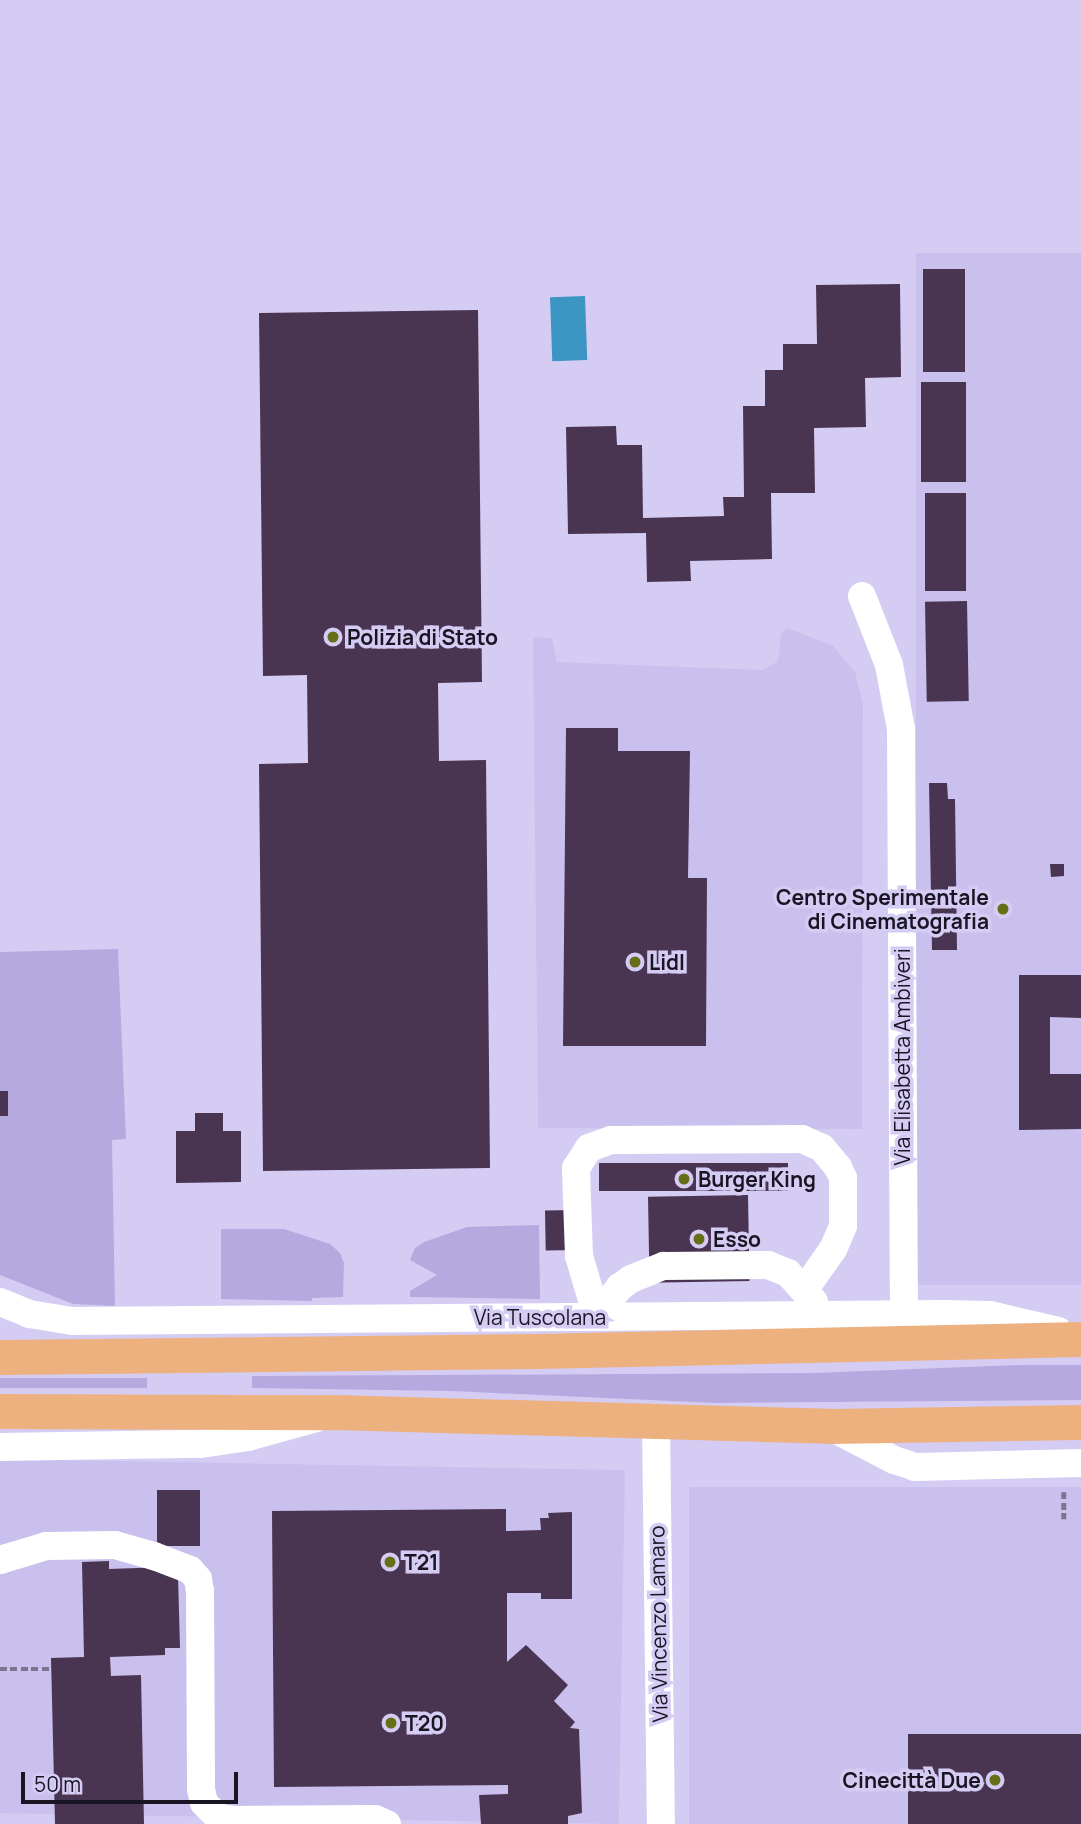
<!DOCTYPE html>
<html>
<head>
<meta charset="utf-8">
<style>
  body { margin:0 }
  #map { position:relative; width:1081px; height:1824px; overflow:hidden; background:#d5ccf4; font-family:Manrope,sans-serif }
  div>[style] { position:absolute }
  .built>* { inset:0; background:#cac0ee; transform-origin:0 0 }
  .green>* { inset:0; background:#b6a9e0; transform-origin:0 0 }
  .water>* { inset:0; background:#3d95c3; transform-origin:0 0 }
  .building>* { inset:0; background:#493452; transform-origin:0 0 }
  .path>* { height:4.5px; margin-top:-2.25px; transform-origin:0; background:repeating-linear-gradient(90deg,#7c7591 0 7px,transparent 0 10.5px) }
  .minor>* { height:28px; margin:-14px; padding:0 14px; transform-origin:14px; border-radius:14px; background:#fff }
  .major>* { height:35px; margin:-17.5px; padding:0 17.5px; transform-origin:17.5px; border-radius:17.5px; background:#ecb17f }
  .dots>* { width:19px; height:19px; translate:-50% -50%; box-sizing:border-box; border:4px solid #d5ccf4; border-radius:50% }
  span { translate:-50% -50%; white-space:nowrap; text-align:center; line-height:1.15; -webkit-text-stroke:7px #d5ccf4; paint-order:stroke }
  .poi-label { font-size:21px; color:#191523; font-weight:700 }
  .left { translate:0 -50%; text-align:left }
  .right { translate:-100% -50%; text-align:right }
  .street-label { font-size:21px; color:#191523 }
  .scale { position:absolute; left:21px; top:1772px; width:217px; height:32px; box-sizing:border-box; border:4px solid #191523; border-top:0; padding-left:9px; font-size:21px; line-height:24px; white-space:nowrap; color:#191523; -webkit-text-stroke:5px #d5ccf4; paint-order:stroke }
</style>
</head>
<body>
<div id="map">
  <div class="built">
    <i style="left:1081px;top:253px;width:1032px;height:165px;rotate:90deg"></i>
    <i style="clip-path:polygon(787px 628px,832px 645px,855px 672px,863px 704px,862px 1129px,538px 1128px,533px 637px,552px 638px,557px 662px,763px 670px,778px 661px,781px 634px)"></i>
    <i style="left:625px;top:1470px;width:354px;height:625px;rotate:91deg"></i>
    <i style="left:689px;top:1487px;width:392px;height:337px"></i>
  </div>
  <div class="green">
    <i style="clip-path:polygon(118px 949px,126px 1139px,112px 1140px,115px 1306px,73px 1304px,0 1275px,0 952px)"></i>
    <i style="clip-path:polygon(539px 1225px,540px 1299px,410px 1297px,410px 1291px,437px 1275px,410px 1260px,415px 1248px,424px 1242px,467px 1227px)"></i>
    <i style="clip-path:polygon(221px 1229px,284px 1229px,330px 1244px,340px 1253px,344px 1263px,343px 1297px,312px 1298px,312px 1301px,221px 1299px)"></i>
    <i style="clip-path:polygon(1021px 1365px,1081px 1365px,1081px 1400px,715px 1403px,452px 1391px,252px 1388px,252px 1376px,814px 1373px)"></i>
    <i style="left:147px;top:1378px;width:10px;height:147px;rotate:90deg"></i>
  </div>
  <div class="water">
    <i style="left:585px;top:296px;width:64px;height:35px;rotate:88deg"></i>
  </div>
  <div class="building">
    <i style="left:923px;top:269px;width:42px;height:103px"></i>
    <i style="clip-path:polygon(900px 284px,901px 377px,865px 378px,866px 427px,814px 428px,815px 493px,771px 493px,772px 559px,690px 561px,691px 581px,647px 582px,646px 533px,568px 534px,566px 427px,616px 426px,617px 445px,642px 445px,643px 518px,724px 516px,723px 497px,744px 497px,743px 406px,765px 406px,765px 370px,783px 370px,783px 344px,817px 344px,816px 285px)"></i>
    <i style="clip-path:polygon(478px 310px,482px 682px,438px 683px,439px 761px,486px 760px,490px 1168px,263px 1171px,259px 764px,308px 763px,307px 675px,263px 676px,259px 313px)"></i>
    <i style="left:921px;top:382px;width:45px;height:100px"></i>
    <i style="left:925px;top:493px;width:41px;height:98px"></i>
    <i style="left:967px;top:601px;width:100px;height:42px;rotate:89deg"></i>
    <i style="clip-path:polygon(566px 728px,618px 728px,618px 751px,690px 751px,688px 878px,707px 878px,706px 1046px,563px 1046px)"></i>
    <i style="clip-path:polygon(929px 783px,947px 783px,948px 799px,955px 799px,957px 950px,932px 950px)"></i>
    <i style="clip-path:polygon(1050px 864px,1064px 864px,1064px 876px,1051px 877px)"></i>
    <i style="clip-path:polygon(1019px 975px,1081px 975px,1081px 1018px,1050px 1017px,1050px 1074px,1081px 1074px,1081px 1129px,1019px 1130px)"></i>
    <i style="left:0;top:1091px;width:8px;height:25px"></i>
    <i style="clip-path:polygon(195px 1113px,223px 1113px,223px 1131px,241px 1131px,241px 1182px,176px 1183px,176px 1131px,195px 1131px)"></i>
    <i style="left:788px;top:1163px;width:28px;height:189px;rotate:90deg"></i>
    <i style="left:748px;top:1195px;width:86px;height:100px;rotate:89deg"></i>
    <i style="left:576px;top:1210px;width:40px;height:31px;rotate:89deg"></i>
    <i style="left:200px;top:1490px;width:56px;height:43px;rotate:90deg"></i>
    <i style="clip-path:polygon(506px 1509px,506px 1531px,541px 1530px,540px 1518px,549px 1518px,548px 1513px,572px 1512px,572px 1599px,541px 1599px,541px 1593px,507px 1593px,507px 1662px,526px 1645px,568px 1685px,554px 1701px,575px 1722px,570px 1728px,579px 1729px,582px 1813px,568px 1816px,568px 1824px,481px 1824px,479px 1795px,508px 1794px,508px 1785px,274px 1787px,272px 1511px)"></i>
    <i style="clip-path:polygon(109px 1561px,109px 1569px,166px 1567px,166px 1576px,178px 1576px,180px 1648px,165px 1648px,165px 1655px,110px 1657px,111px 1676px,141px 1675px,144px 1824px,55px 1824px,51px 1658px,84px 1657px,82px 1562px)"></i>
    <i style="left:1081px;top:1734px;width:90px;height:173px;rotate:90deg"></i>
  </div>
  <div class="path">
    <i style="left:1064px;top:1492px;width:27px;rotate:90deg"></i>
    <i style="left:0;top:1669px;width:51px"></i>
  </div>
  <div class="minor">
    <i style="left:862px;top:596px;width:74px;rotate:68.6deg"></i>
    <i style="left:889px;top:665px;width:65px;rotate:79.4deg"></i>
    <i style="left:901px;top:729px;width:586px;rotate:89.71deg"></i>
    <i style="left:0;top:1302px;width:31px;rotate:22deg"></i>
    <i style="left:29px;top:1314px;width:44px;rotate:9.2deg"></i>
    <i style="left:72px;top:1321px;width:873px;rotate:-0.46deg"></i>
    <i style="left:945px;top:1314px;width:45px;rotate:1.3deg"></i>
    <i style="left:990px;top:1315px;width:70px;rotate:13.2deg"></i>
    <i style="left:597px;top:1317px;width:64px;rotate:-106.4deg"></i>
    <i style="left:579px;top:1256px;width:88px;rotate:-92deg"></i>
    <i style="left:576px;top:1168px;width:24px;rotate:-57deg"></i>
    <i style="left:589px;top:1148px;width:23px;rotate:-20deg"></i>
    <i style="left:611px;top:1140px;width:191px;rotate:-0.3deg"></i>
    <i style="left:802px;top:1139px;width:22px;rotate:24deg"></i>
    <i style="left:822px;top:1148px;width:25px;rotate:50deg"></i>
    <i style="left:838px;top:1167px;width:12px;rotate:66deg"></i>
    <i style="left:843px;top:1178px;width:48px;rotate:90deg"></i>
    <i style="left:843px;top:1226px;width:25px;rotate:113deg"></i>
    <i style="left:833px;top:1249px;width:49px;rotate:125deg"></i>
    <i style="left:597px;top:1317px;width:38px;rotate:-53deg"></i>
    <i style="left:620px;top:1287px;width:14px;rotate:-36deg"></i>
    <i style="left:631px;top:1279px;width:35px;rotate:-22deg"></i>
    <i style="left:664px;top:1266px;width:104px;rotate:-0.6deg"></i>
    <i style="left:768px;top:1265px;width:22px;rotate:22deg"></i>
    <i style="left:788px;top:1273px;width:39px;rotate:48deg"></i>
    <i style="left:656px;top:1423px;width:401px;rotate:89.3deg"></i>
    <i style="left:829px;top:1426px;width:73px;rotate:27.6deg"></i>
    <i style="left:894px;top:1460px;width:22px;rotate:18deg"></i>
    <i style="left:915px;top:1467px;width:166px;rotate:-1.4deg"></i>
    <i style="left:0;top:1447px;width:201px;rotate:-0.9deg"></i>
    <i style="left:201px;top:1444px;width:48px;rotate:-8.5deg"></i>
    <i style="left:248px;top:1437px;width:71px;rotate:-15.6deg"></i>
    <i style="left:0;top:1560px;width:48px;rotate:-16.9deg"></i>
    <i style="left:46px;top:1546px;width:69px;rotate:-0.8deg"></i>
    <i style="left:115px;top:1545px;width:41px;rotate:15.8deg"></i>
    <i style="left:154px;top:1556px;width:39px;rotate:21deg"></i>
    <i style="left:190px;top:1570px;width:12px;rotate:48deg"></i>
    <i style="left:198px;top:1579px;width:12px;rotate:81deg"></i>
    <i style="left:200px;top:1591px;width:198px;rotate:89.7deg"></i>
    <i style="left:201px;top:1789px;width:14px;rotate:78deg"></i>
    <i style="left:204px;top:1803px;width:21px;rotate:45deg"></i>
    <i style="left:219px;top:1818px;width:16px;rotate:7deg"></i>
    <i style="left:235px;top:1820px;width:140px;rotate:-0.4deg"></i>
    <i style="left:375px;top:1819px;width:13px;rotate:23deg"></i>
  </div>
  <div class="major">
    <i style="left:0;top:1357px;width:537px;rotate:-0.64deg"></i>
    <i style="left:537px;top:1351px;width:544px;rotate:-1.26deg"></i>
    <i style="left:0;top:1411px;width:334px;rotate:0.2deg"></i>
    <i style="left:334px;top:1412px;width:495px;rotate:1.6deg"></i>
    <i style="left:829px;top:1426px;width:252px;rotate:-0.9deg"></i>
  </div>
  <div class="dots">
    <i style="left:333px;top:637px;background:#666f17"></i>
    <i style="left:1003px;top:909px;background:#666f17"></i>
    <i style="left:635px;top:962px;background:#666f17"></i>
    <i style="left:684px;top:1179px;background:#666f17"></i>
    <i style="left:699px;top:1239px;background:#666f17"></i>
    <i style="left:390px;top:1562px;background:#666f17"></i>
    <i style="left:391px;top:1723px;background:#666f17"></i>
    <i style="left:995px;top:1780px;background:#666f17"></i>
  </div>
  <div class="poi-label">
    <span class="left" style="left:347px;top:637px">Polizia di Stato</span>
    <span class="right" style="left:989px;top:909px">Centro Sperimentale<br>di Cinematografia</span>
    <span class="left" style="left:649px;top:962px">Lidl</span>
    <span class="left" style="left:698px;top:1179px">Burger King</span>
    <span class="left" style="left:713px;top:1239px">Esso</span>
    <span class="left" style="left:404px;top:1562px">T21</span>
    <span class="left" style="left:405px;top:1723px">T20</span>
    <span class="right" style="left:981px;top:1780px">Cinecittà Due</span>
  </div>
  <div class="street-label">
    <span style="left:902px;top:1057px;rotate:-90deg">Via Elisabetta Ambiveri</span>
    <span style="left:540px;top:1317px">Via Tuscolana</span>
    <span style="left:658px;top:1624px;rotate:-91deg">Via Vincenzo Lamaro</span>
  </div>
  <div class="scale">50 m</div>
</div>
</body>
</html>
